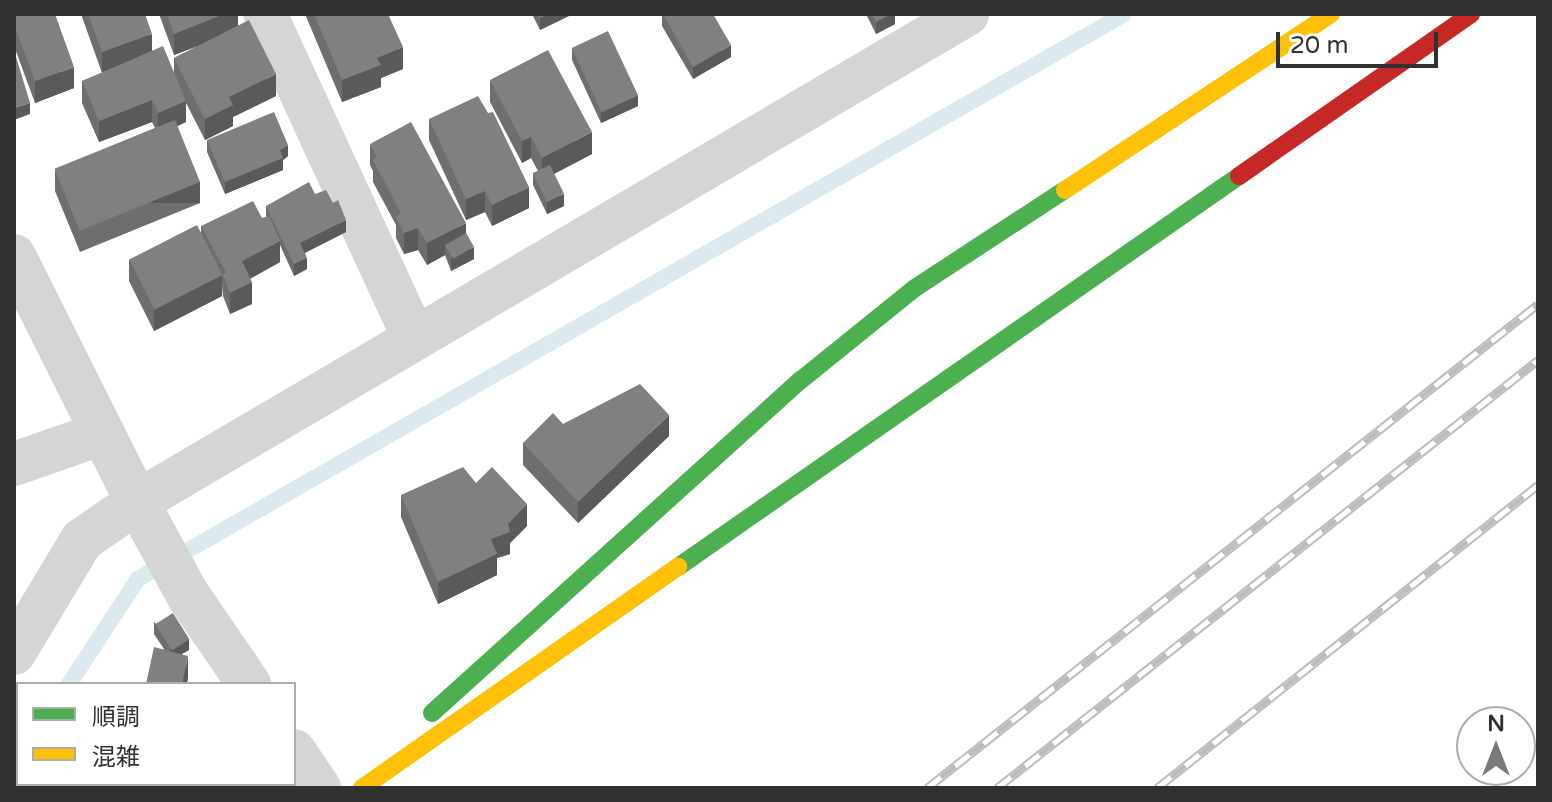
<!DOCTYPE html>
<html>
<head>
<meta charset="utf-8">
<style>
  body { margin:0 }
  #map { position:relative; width:1552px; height:802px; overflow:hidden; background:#fff; font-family:"Varela Round","Noto Sans JP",sans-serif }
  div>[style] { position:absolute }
  .stream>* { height:16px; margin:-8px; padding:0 8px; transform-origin:8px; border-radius:8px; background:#dce9ee }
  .street>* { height:44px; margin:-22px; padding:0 22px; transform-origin:22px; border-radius:22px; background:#d5d5d5 }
  .fast>* { height:18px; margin:-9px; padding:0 9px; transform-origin:9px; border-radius:9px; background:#4caf50 }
  .slow>* { height:18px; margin:-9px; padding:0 9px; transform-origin:9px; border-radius:9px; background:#ffc107 }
  .jam>* { height:18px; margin:-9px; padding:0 9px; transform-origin:9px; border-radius:9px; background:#c62828 }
  .rail>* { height:9px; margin-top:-4.5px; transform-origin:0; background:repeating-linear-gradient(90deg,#fff 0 18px,#bdbdbd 0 36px); box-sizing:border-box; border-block:2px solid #bdbdbd }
  .wall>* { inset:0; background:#6e6e6e }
  .shaded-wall>* { inset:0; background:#5a5a5a; transform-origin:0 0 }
  .building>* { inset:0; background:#808080; transform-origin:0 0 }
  span { translate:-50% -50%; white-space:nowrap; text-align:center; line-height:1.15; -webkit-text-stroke:8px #fff; paint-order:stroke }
  .frame { position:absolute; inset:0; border:16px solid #313131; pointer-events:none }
  .legend { position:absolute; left:16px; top:682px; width:280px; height:104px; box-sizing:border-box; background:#fff; border:2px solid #adadad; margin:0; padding:10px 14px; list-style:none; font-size:24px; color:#313131 }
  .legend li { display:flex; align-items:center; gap:16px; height:40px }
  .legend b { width:40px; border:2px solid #adadad }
  .north { position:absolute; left:1456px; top:706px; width:80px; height:80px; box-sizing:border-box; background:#fff; border:2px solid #adadad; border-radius:50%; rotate:0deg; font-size:22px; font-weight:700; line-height:32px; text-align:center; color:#313131 }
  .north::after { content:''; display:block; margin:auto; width:28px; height:36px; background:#797979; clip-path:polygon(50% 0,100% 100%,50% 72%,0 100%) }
  .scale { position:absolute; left:1276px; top:32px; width:162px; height:36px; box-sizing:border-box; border:4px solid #313131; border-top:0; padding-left:10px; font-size:24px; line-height:28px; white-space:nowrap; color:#313131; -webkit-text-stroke:6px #fff; paint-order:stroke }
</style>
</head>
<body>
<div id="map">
  <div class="stream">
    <i style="left:69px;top:684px;width:126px;rotate:-56.7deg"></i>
    <i style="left:138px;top:579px;width:1136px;rotate:-29.81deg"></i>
    <i style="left:23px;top:788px;width:4px;rotate:-76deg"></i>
  </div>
  <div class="street">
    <i style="left:265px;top:14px;width:357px;rotate:65.3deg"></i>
    <i style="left:14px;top:256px;width:275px;rotate:63.4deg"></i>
    <i style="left:137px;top:502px;width:106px;rotate:61.3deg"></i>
    <i style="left:188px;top:595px;width:108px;rotate:55.6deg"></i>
    <i style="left:14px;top:464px;width:94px;rotate:-19.2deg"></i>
    <i style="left:14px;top:653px;width:132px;rotate:-59deg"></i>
    <i style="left:82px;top:540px;width:67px;rotate:-34.6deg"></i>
    <i style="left:137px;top:502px;width:963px;rotate:-30.45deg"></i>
    <i style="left:294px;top:751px;width:45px;rotate:56deg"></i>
  </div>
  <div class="fast">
    <i style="left:678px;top:567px;width:684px;rotate:-34.88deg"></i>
    <i style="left:432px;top:713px;width:497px;rotate:-42.1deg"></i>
    <i style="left:801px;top:380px;width:146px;rotate:-38.9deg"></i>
    <i style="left:915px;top:288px;width:179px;rotate:-33.2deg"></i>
  </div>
  <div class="slow">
    <i style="left:1065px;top:190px;width:319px;rotate:-33.5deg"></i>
    <i style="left:362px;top:788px;width:386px;rotate:-35deg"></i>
  </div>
  <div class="jam">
    <i style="left:1239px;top:176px;width:283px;rotate:-34.9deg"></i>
  </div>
  <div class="rail">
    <i style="left:927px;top:788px;width:779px;rotate:-38.38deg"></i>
    <i style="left:997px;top:788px;width:690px;rotate:-38.35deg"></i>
    <i style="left:1157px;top:788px;width:487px;rotate:-38.5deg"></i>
  </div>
  <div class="wall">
    <i style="clip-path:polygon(14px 14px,74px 88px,35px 103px,14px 46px)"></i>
    <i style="clip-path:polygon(81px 14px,145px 14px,152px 51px,174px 73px,174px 58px,198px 46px,174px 55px,159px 14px,238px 14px,238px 25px,276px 96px,233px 117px,233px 126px,205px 140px,186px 103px,186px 122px,177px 126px,200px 203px,80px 252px,55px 191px,55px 170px,155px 128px,152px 122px,99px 142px,82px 103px,82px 81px,102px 73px)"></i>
    <i style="clip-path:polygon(305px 14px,388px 14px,403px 69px,381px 78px,381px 87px,342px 102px)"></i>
    <i style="clip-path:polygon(532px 14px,573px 14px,540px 30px)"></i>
    <i style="clip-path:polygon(662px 14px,731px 57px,693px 79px,662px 26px)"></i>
    <i style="clip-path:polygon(866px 14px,895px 14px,895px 24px,876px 34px)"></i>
    <i style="clip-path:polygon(572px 48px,638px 106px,601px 123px,572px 60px)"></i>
    <i style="clip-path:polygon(490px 80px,592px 154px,554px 174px,564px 206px,547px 214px,533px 185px,533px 173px,538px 171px,531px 158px,522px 163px,490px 102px)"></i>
    <i style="clip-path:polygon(429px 119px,529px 208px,492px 226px,485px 212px,466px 220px,429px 140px)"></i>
    <i style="clip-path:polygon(207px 140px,288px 156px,283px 160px,283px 170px,225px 194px,207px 152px)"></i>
    <i style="clip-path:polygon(370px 144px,466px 233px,474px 259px,451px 271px,445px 255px,427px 265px,418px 250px,404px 254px,396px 238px,396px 225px,373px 182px,373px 171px,370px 165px)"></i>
    <i style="clip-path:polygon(315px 194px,346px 232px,305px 253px,307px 269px,294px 276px,280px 245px,280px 262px,250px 279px,252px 304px,230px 314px,223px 296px,222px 285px,222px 296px,154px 331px,129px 281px,129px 260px,201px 233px,201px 226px,262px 218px,266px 217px,266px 206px)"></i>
    <i style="clip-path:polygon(563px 424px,669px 436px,578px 523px,523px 465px,523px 443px)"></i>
    <i style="clip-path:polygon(476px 483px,527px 526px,510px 543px,510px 554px,497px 558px,497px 575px,438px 604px,401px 517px,401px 495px)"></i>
    <i style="clip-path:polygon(154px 622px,189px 650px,182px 654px,188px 677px,187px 684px,146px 684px,164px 649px,154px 634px)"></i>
  </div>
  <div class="shaded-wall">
    <i style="clip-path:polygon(224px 14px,238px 14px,238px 30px,174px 55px,174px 34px)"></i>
    <i style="clip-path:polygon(549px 14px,573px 14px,540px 30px,540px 18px)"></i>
    <i style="clip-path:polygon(891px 14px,895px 14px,895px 24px,876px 34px,876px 22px)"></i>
    <i style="clip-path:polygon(152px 34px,152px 55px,102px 73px,102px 52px)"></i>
    <i style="clip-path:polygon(731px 45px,731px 57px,693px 79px,693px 67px)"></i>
    <i style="clip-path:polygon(403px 47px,403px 69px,381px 78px,381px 87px,342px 102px,342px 80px,377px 58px)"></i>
    <i style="clip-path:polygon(74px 67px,74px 88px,35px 103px,35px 81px)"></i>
    <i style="clip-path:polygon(276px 74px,276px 96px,233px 117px,233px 126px,205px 140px,205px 119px,229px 97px)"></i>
    <i style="clip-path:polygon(638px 95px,638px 106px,601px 123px,601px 112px)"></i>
    <i style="clip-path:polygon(152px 100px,152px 122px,99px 142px,99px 121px)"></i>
    <i style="clip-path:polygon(186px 101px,186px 122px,158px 135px,158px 113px)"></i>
    <i style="clip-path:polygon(30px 103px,30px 114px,14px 120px,14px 108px)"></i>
    <i style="clip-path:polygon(592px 132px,592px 154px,542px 180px,542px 158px)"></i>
    <i style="clip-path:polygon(531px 137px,531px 158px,522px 163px,522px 141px)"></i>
    <i style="clip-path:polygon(288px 145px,288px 156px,283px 160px,283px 170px,225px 194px,225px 182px)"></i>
    <i style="left:200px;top:182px;width:21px;height:130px;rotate:90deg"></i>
    <i style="clip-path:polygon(529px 187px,529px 208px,492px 226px,492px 205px)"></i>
    <i style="clip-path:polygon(485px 191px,485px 212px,466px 220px,466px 199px)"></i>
    <i style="clip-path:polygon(564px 194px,564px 206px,547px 214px,547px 202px)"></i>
    <i style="clip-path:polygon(346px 220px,346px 232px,300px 255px,300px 243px)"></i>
    <i style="clip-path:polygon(466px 223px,466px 244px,445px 245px,445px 255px,427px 265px,427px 243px)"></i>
    <i style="clip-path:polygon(418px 228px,418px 250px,404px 254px,404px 233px)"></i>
    <i style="clip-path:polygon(280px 241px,280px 262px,242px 283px,242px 261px)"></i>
    <i style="clip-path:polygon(474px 247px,474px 259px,451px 271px,451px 259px)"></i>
    <i style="clip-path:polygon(307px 258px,307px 269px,294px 276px,294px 264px)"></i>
    <i style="clip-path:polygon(222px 275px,222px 296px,154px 331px,154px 310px)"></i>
    <i style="clip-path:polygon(252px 282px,252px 304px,230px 314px,230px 293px)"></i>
    <i style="clip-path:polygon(669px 415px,669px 436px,578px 523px,578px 502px)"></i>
    <i style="clip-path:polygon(527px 504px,527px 526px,510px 543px,510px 554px,497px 558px,497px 575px,438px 604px,438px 582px,491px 539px)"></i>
    <i style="clip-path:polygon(189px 639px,189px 650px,170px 660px,170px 648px)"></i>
    <i style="clip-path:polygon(188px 656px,188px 677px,187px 684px,182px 684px)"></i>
    <i style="clip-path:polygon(239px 784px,245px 784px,244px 788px,238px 788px)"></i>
  </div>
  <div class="building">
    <i style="clip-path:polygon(14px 14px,55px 14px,74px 67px,35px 81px,14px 24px)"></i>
    <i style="clip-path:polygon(88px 14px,145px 14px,152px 34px,102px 52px)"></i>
    <i style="clip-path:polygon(167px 14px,224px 14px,174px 34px)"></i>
    <i style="clip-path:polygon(314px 14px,388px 14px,403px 47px,377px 58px,381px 65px,342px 80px)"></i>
    <i style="clip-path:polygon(538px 14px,549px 14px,540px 18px)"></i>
    <i style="clip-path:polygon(663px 14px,713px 14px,731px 45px,693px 67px)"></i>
    <i style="clip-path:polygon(872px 14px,891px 14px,876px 22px)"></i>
    <i style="clip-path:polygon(249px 20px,276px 74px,229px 97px,233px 105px,205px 119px,174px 58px)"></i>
    <i style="left:608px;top:31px;width:71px;height:40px;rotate:65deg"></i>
    <i style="clip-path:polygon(163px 46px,186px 101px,158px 113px,152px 100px,99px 121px,82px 81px)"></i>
    <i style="clip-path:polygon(14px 50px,30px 103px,14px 108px)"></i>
    <i style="clip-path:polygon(548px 50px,592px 132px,542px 158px,531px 137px,522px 141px,490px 80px)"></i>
    <i style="clip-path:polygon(478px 96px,488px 113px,493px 112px,529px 187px,492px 205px,485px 191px,466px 199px,429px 119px)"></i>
    <i style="clip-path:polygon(274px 112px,288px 145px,280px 150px,283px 158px,225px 182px,207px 140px)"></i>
    <i style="left:175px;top:120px;width:67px;height:130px;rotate:68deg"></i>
    <i style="clip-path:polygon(411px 122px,466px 223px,427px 243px,418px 228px,404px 233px,396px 217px,401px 213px,373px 160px,377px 157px,370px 144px)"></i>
    <i style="left:550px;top:165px;width:32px;height:19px;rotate:64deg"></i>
    <i style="clip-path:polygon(309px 182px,315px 194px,326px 190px,333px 203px,338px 200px,346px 220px,300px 243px,307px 258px,294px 264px,266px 206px)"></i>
    <i style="clip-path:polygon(253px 201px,262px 218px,269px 216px,280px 241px,242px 261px,252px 282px,230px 293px,223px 275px,226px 272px,201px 226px)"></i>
    <i style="left:197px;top:225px;width:56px;height:76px;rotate:63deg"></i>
    <i style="left:466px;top:233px;width:16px;height:24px;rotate:60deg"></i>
    <i style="clip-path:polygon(640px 384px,669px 415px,578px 502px,523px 443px,553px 413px,563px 424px)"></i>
    <i style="clip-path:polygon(463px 467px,476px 483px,492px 467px,527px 504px,508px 524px,510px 532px,491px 539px,497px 554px,438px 582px,401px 495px)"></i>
    <i style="left:173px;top:613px;width:31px;height:21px;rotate:58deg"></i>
    <i style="clip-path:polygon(154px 647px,188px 656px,182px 684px,146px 684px)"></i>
    <i style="left:111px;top:784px;width:48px;height:4px"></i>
    <i style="left:194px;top:784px;width:45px;height:4px"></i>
  </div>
  <div class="frame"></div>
  <ul class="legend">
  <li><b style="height:10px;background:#4caf50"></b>順調</li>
  <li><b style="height:10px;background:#ffc107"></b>混雑</li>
  </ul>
  <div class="north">N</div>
  <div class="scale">20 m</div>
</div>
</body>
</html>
